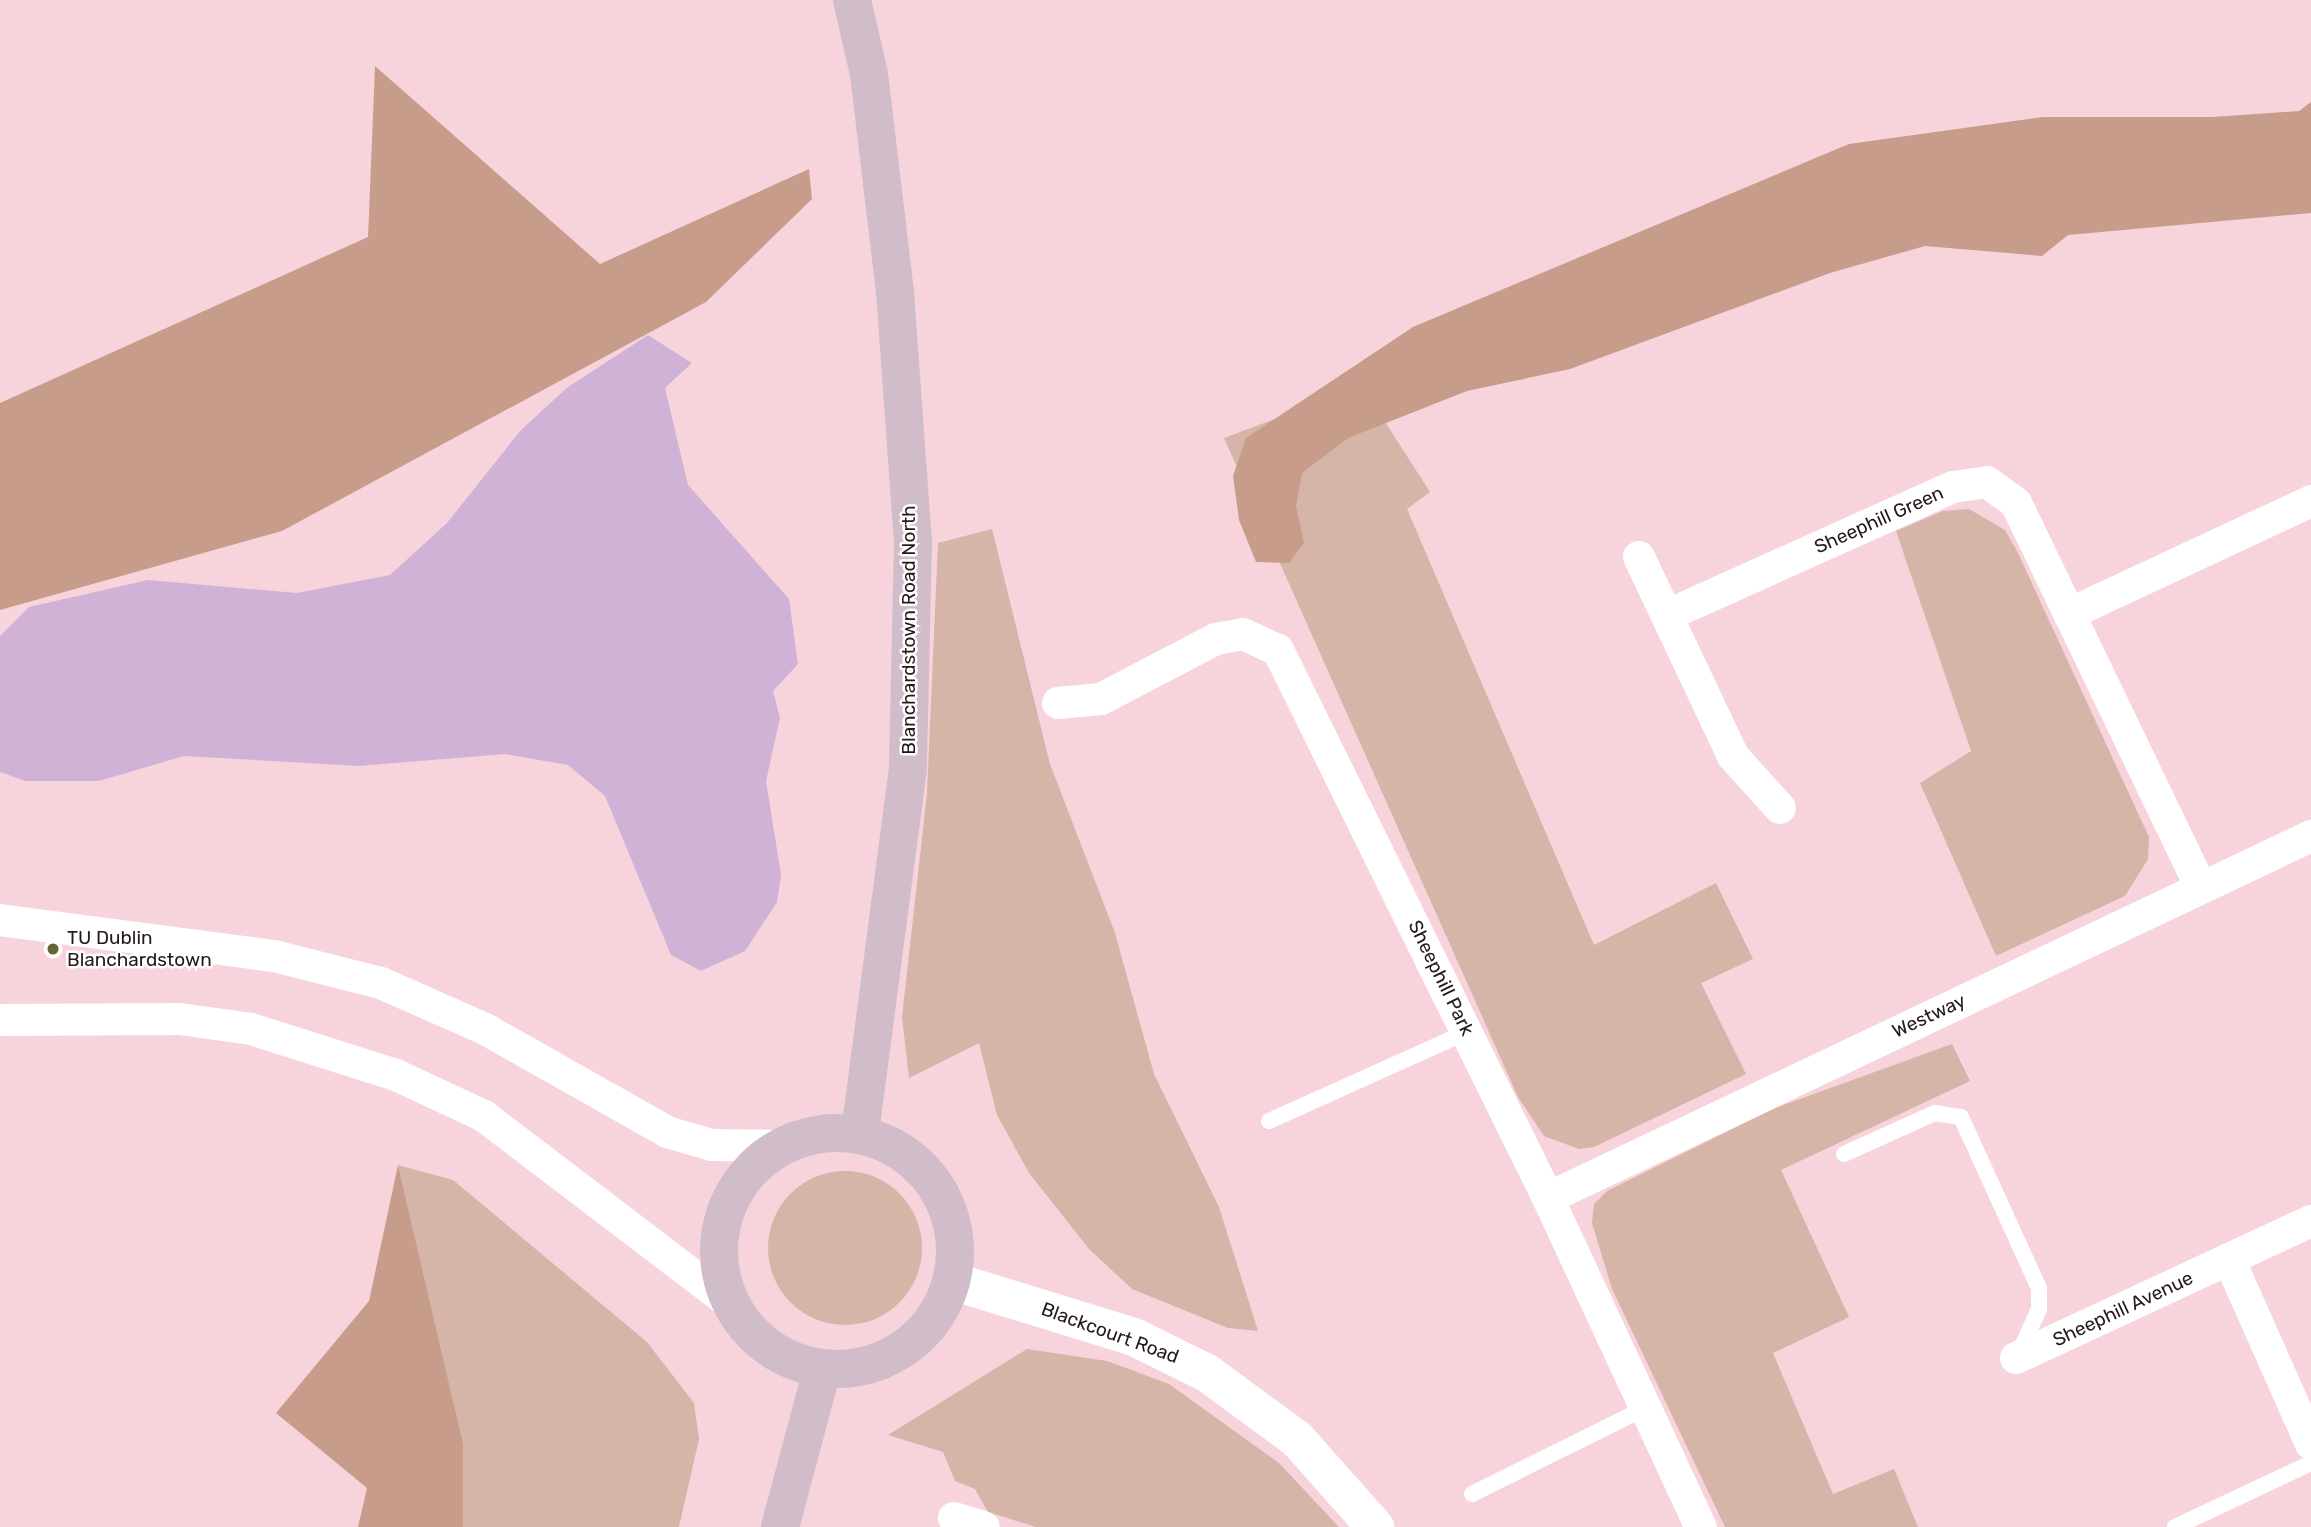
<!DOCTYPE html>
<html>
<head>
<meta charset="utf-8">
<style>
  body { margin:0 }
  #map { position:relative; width:2311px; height:1527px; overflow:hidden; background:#f7d4dc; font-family:Rubik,sans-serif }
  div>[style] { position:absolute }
  .green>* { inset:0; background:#d4b5a8 }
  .round { border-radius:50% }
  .forest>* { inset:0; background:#c89c8a }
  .water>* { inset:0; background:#cfb2d5 }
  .service>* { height:16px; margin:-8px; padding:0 8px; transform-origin:8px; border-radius:8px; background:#fff }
  .minor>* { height:32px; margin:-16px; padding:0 16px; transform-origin:16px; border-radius:16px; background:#fff }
  .tertiary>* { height:38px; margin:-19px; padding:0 19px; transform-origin:19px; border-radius:19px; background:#fff }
  .secondary>* { height:38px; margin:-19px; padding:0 19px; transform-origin:19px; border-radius:19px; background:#d1bdca }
  .secondary>.ring { margin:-19px; padding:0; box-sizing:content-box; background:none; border:38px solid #d1bdca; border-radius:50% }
  .dots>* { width:19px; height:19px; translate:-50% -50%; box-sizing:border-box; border:4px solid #fff; border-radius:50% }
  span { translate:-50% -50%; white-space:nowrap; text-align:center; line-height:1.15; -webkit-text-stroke:5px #fff; paint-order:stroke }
  .street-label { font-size:19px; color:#25191c }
  .poi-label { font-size:19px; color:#25191c }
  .left { translate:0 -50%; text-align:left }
</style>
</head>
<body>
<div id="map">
  <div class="green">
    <i style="clip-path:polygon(1362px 386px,1430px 492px,1407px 509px,1594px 945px,1716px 883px,1753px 959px,1701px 983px,1746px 1074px,1594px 1147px,1579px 1149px,1544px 1136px,1518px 1097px,1224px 438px)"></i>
    <i style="clip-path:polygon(1969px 509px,2005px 530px,2017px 551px,2149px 837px,2148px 859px,2125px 896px,1996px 956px,1920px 783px,1971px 751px,1896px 531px,1943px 511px)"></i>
    <i style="clip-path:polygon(992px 529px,1050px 764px,1115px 933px,1154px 1074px,1219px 1207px,1258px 1331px,1228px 1328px,1132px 1289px,1089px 1249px,1029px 1173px,997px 1115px,979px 1043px,909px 1078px,902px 1017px,927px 793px,938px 543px)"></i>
    <i style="clip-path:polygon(1952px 1044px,1970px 1081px,1781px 1170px,1849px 1317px,1773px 1353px,1833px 1494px,1894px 1469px,1918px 1527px,1725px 1527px,1612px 1289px,1592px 1223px,1594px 1204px,1607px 1191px,1775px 1108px)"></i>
    <i style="clip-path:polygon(398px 1165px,453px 1180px,647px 1342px,694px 1403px,699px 1439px,679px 1527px,463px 1527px,463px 1443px)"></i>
    <i class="round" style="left:768px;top:1171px;width:154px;height:154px"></i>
    <i style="clip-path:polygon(1027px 1349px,1107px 1361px,1169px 1384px,1279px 1463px,1339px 1527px,1036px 1527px,988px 1512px,975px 1489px,955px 1481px,943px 1452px,888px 1435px)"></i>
  </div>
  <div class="forest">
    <i style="clip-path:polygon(375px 66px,600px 264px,809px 169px,812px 199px,706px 302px,282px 531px,0 610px,0 403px,368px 237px)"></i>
    <i style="clip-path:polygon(2311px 102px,2311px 213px,2068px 235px,2042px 256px,1925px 246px,1830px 273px,1570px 369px,1467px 391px,1348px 438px,1302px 473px,1296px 506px,1304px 543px,1289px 563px,1256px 562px,1239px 520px,1233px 476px,1246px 438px,1413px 327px,1849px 144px,2043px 117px,2213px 117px,2299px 111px)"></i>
    <i style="clip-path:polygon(398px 1165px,463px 1443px,463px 1527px,358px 1527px,367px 1488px,276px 1413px,369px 1301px)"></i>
  </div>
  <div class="water">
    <i style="clip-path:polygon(648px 335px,692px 363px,665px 388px,688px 485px,789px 599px,798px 664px,773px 691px,780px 718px,766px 781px,781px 875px,777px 902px,745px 951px,701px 971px,671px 955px,605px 796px,568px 765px,505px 754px,359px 766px,184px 756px,99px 781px,25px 781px,0 772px,0 636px,29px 607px,148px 580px,297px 593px,390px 575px,447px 523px,521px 430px,568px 387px)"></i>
  </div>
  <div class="service">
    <i style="left:1269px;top:1121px;width:217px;rotate:-24.2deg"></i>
    <i style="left:1844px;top:1154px;width:100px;rotate:-24.3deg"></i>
    <i style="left:1935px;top:1113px;width:26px;rotate:9deg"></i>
    <i style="left:1961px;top:1117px;width:188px;rotate:65.5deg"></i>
    <i style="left:2039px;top:1288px;width:21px;rotate:90deg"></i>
    <i style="left:2039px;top:1309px;width:48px;rotate:114.4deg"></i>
    <i style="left:1472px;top:1494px;width:193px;rotate:-26.4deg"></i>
    <i style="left:2175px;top:1527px;width:150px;rotate:-25.2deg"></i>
  </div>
  <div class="minor">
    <i style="left:1639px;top:557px;width:220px;rotate:64.7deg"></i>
    <i style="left:1733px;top:756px;width:70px;rotate:47.9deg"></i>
    <i style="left:2069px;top:614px;width:267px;rotate:-25deg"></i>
    <i style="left:1668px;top:615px;width:312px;rotate:-24.2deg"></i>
    <i style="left:1953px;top:487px;width:34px;rotate:-8deg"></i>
    <i style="left:1987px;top:482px;width:36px;rotate:36deg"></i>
    <i style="left:2016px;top:503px;width:427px;rotate:64.3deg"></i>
    <i style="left:1058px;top:703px;width:43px;rotate:-5.3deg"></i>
    <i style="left:1101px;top:699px;width:130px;rotate:-27.6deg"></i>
    <i style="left:1216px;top:639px;width:27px;rotate:-10deg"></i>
    <i style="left:1243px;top:634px;width:38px;rotate:25deg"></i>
    <i style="left:1278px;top:650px;width:611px;rotate:63.77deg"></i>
    <i style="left:1548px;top:1198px;width:363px;rotate:65.1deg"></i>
    <i style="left:0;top:920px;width:276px;rotate:7.5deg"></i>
    <i style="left:274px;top:956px;width:110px;rotate:14.2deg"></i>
    <i style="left:381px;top:983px;width:116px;rotate:23.9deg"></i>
    <i style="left:487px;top:1030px;width:207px;rotate:29.5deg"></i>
    <i style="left:667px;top:1132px;width:47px;rotate:16.1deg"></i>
    <i style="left:712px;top:1145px;width:70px;rotate:0.8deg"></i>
    <i style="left:0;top:1020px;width:180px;rotate:-0.3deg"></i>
    <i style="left:180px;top:1019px;width:72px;rotate:8deg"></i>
    <i style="left:251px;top:1029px;width:152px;rotate:17.6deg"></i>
    <i style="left:396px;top:1075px;width:97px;rotate:25deg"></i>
    <i style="left:484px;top:1116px;width:310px;rotate:37.3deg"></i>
    <i style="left:1548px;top:1198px;width:845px;rotate:-25.38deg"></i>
    <i style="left:2229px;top:1259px;width:202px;rotate:66.1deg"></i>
    <i style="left:2016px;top:1358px;width:325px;rotate:-24.9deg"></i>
    <i style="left:954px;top:1518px;width:31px;rotate:17deg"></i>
  </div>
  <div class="tertiary">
    <i style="left:952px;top:1281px;width:190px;rotate:17.1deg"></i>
    <i style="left:1134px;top:1337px;width:81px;rotate:26.3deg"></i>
    <i style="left:1207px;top:1373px;width:112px;rotate:36.3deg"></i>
    <i style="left:1297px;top:1439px;width:118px;rotate:48.4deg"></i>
  </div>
  <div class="secondary">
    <i style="left:852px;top:0;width:76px;rotate:77.1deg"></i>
    <i style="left:869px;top:74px;width:220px;rotate:83.2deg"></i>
    <i style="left:895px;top:292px;width:251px;rotate:85.9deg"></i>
    <i style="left:913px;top:542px;width:226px;rotate:91.3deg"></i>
    <i style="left:908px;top:768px;width:369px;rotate:97.5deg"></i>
    <i class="ring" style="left:719px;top:1133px;width:198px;height:198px"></i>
    <i style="left:780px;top:1527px;width:163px;rotate:-75deg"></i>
  </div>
  <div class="dots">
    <i style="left:53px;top:949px;background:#696532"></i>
  </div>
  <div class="street-label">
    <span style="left:1879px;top:520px;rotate:-24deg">Sheephill Green</span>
    <span style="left:909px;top:630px;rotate:-90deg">Blanchardstown Road North</span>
    <span style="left:1441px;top:978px;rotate:64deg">Sheephill Park</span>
    <span style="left:1929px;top:1016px;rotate:-25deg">Westway</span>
    <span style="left:2123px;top:1309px;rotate:-25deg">Sheephill Avenue</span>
    <span style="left:1110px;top:1333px;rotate:20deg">Blackcourt Road</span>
  </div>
  <div class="poi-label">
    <span class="left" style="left:67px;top:949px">TU Dublin<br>Blanchardstown</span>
  </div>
</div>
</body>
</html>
